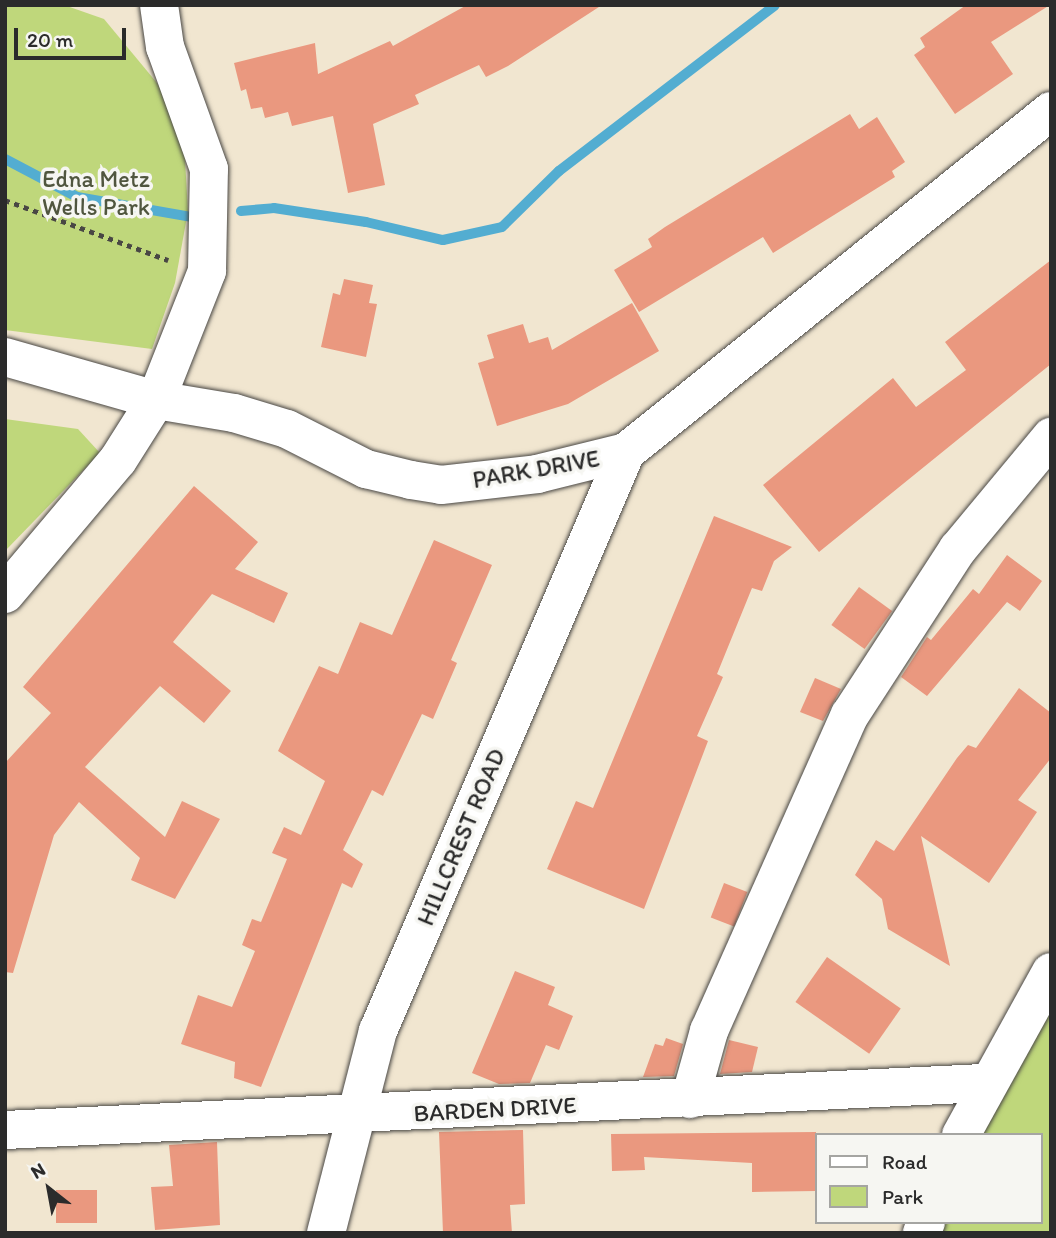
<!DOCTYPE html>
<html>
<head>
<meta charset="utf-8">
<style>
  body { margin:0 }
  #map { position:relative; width:1056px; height:1238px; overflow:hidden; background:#f1e6d0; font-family:Itim,sans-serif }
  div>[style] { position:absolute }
  .green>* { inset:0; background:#bfd77b }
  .stream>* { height:10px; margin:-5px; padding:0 5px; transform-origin:5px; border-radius:5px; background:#53add1 }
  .building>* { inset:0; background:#ea987f; transform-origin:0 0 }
  .path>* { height:4.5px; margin-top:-2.25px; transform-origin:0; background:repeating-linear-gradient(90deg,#494744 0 5px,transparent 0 10px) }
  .roads { filter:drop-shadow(0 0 2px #494744) drop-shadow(0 0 2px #494744) }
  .minor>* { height:38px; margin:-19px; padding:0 19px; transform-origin:19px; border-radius:19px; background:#fff }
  span { translate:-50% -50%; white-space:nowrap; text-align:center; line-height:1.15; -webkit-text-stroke:7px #f6f6f2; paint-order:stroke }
  .park-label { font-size:24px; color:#50563f }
  .street-label { font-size:24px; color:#2b2b2b }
  .frame { position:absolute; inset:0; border:7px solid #2b2b2b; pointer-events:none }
  .legend { position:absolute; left:815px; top:1133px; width:228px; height:91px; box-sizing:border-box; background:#f6f6f2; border:2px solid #a5a5a2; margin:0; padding:9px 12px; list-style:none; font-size:21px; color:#2b2b2b }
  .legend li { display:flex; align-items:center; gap:14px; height:35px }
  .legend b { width:35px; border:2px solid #a5a5a2 }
  .north { position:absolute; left:14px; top:1154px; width:70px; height:70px; -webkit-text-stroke:5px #f6f6f2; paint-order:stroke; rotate:329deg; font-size:19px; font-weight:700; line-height:28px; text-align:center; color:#2b2b2b }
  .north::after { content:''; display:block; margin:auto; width:24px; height:32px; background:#2b2b2b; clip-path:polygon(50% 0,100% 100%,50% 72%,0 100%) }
  .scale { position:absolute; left:14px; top:28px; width:112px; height:32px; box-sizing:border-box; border:4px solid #2b2b2b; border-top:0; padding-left:9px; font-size:21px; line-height:24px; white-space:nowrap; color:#2b2b2b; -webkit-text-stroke:5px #f6f6f2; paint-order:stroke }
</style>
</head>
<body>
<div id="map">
  <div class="green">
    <i style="clip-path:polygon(5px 5px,64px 5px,104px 19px,162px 89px,184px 143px,188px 211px,175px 283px,152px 349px,5px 330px)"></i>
    <i style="clip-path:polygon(5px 419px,78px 429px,100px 453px,5px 551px)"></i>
    <i style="clip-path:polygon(1051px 1001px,1051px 1233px,935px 1233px,939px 1222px,1040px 1222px,1040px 1135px,975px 1135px)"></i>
  </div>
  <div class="stream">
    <i style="left:5px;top:159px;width:81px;rotate:27.8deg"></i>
    <i style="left:77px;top:197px;width:117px;rotate:9.9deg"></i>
    <i style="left:241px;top:211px;width:33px;rotate:-5deg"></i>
    <i style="left:274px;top:208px;width:93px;rotate:8.7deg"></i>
    <i style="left:366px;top:222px;width:79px;rotate:13.2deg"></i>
    <i style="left:443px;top:240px;width:60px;rotate:-12.4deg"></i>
    <i style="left:502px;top:227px;width:80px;rotate:-44.5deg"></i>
    <i style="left:559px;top:171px;width:272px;rotate:-37.5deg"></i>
  </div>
  <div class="building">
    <i style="clip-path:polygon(467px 5px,602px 5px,508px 66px,486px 77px,479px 65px,415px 95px,419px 104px,373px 124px,385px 185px,348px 193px,333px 116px,292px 126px,288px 112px,265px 118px,262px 107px,251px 109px,246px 89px,241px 91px,234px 63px,315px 43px,318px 74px,390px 41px,393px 46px)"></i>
    <i style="clip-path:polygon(966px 5px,1050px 5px,991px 42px,1013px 74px,955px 114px,914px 55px,925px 47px,920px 38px)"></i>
    <i style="clip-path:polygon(850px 114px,859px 129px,877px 117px,905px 162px,892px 171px,895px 177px,773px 253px,763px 237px,639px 312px,614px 270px,652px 247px,648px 239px,665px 227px)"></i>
    <i style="clip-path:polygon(1051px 260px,1051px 364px,819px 552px,763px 485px,893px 378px,916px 407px,966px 370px,945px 342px)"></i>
    <i style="clip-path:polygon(344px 279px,373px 285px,369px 303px,377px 304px,366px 357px,321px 347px,333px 293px,340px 295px)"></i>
    <i style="clip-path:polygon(632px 303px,659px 351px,568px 404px,497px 426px,478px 363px,494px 358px,487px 335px,523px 324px,529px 343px,548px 337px,552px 350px)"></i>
    <i style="clip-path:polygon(194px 486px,258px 542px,235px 569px,288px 593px,274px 623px,212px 594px,173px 642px,231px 691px,204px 723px,160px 686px,85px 767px,165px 837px,182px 801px,220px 819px,175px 899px,131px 880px,140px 858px,79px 802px,54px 835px,13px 973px,5px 972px,5px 763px,51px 713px,23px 687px)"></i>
    <i style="clip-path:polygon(714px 516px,792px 547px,774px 561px,762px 591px,752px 588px,717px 674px,723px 677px,697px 736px,708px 741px,644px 909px,547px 869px,576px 801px,593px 808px)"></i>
    <i style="clip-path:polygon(434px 540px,492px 565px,451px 660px,457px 663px,433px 719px,422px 714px,383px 796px,372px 790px,343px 850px,363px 864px,352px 888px,342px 883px,261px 1087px,234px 1078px,235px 1062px,181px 1044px,198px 995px,232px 1007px,255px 951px,242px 945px,252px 919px,261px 922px,287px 859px,272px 853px,284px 827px,301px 835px,325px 781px,278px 751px,319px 666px,338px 674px,360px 622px,392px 635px)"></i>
    <i style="clip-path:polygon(1007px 555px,1042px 581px,1020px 611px,1007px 602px,927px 696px,901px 677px,927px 637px,931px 640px,973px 589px,979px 594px)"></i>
    <i style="left:859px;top:587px;width:41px;height:47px;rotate:36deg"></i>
    <i style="clip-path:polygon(815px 678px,841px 689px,823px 721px,800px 712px)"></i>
    <i style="clip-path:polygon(1019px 688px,1051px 713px,1051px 758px,1018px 800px,1037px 812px,989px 883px,921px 836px,950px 966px,888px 929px,882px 899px,855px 875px,876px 840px,894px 851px,957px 758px,968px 745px,976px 748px)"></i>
    <i style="left:724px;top:883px;width:25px;height:37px;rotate:21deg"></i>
    <i style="left:827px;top:957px;width:90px;height:55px;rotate:35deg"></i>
    <i style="clip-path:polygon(515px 971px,555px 987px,548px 1005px,573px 1016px,559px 1050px,546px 1045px,530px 1083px,499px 1084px,472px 1073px)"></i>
    <i style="clip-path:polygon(666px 1038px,683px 1044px,674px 1076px,643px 1077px,655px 1044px,663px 1046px)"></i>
    <i style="clip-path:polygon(729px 1040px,758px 1047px,752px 1072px,720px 1074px)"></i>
    <i style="clip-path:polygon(523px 1130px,525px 1204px,510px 1205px,512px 1233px,443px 1233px,439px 1132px)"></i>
    <i style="clip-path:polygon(816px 1132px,816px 1191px,752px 1192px,752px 1163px,644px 1157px,645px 1170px,612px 1171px,611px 1134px)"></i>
    <i style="clip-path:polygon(217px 1142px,220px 1225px,155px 1230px,151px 1187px,173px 1186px,169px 1145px)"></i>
    <i style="left:56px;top:1190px;width:41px;height:33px"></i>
  </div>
  <div class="path">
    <i style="left:5px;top:200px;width:174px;rotate:20.2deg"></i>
  </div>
  <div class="roads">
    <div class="minor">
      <i style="left:5px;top:357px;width:157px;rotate:15.9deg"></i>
      <i style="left:156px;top:400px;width:79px;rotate:9.5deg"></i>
      <i style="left:234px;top:413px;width:55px;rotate:16.8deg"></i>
      <i style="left:287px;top:429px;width:89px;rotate:26.9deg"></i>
      <i style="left:366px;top:469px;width:46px;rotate:13.7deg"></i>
      <i style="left:411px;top:480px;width:30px;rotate:9deg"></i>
      <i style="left:441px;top:485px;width:97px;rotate:-6.5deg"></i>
      <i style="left:537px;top:474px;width:92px;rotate:-13.9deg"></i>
      <i style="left:626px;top:452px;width:545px;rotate:-38.74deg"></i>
      <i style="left:5px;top:594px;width:175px;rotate:-49.9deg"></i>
      <i style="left:118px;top:460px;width:71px;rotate:-57.7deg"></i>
      <i style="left:156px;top:400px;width:139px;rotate:-68.4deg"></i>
      <i style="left:207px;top:271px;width:102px;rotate:-88.9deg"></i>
      <i style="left:209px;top:169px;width:130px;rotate:-109.8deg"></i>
      <i style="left:165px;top:47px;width:42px;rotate:-98.1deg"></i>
      <i style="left:690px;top:1099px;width:71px;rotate:-74.4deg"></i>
      <i style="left:709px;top:1031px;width:346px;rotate:-66deg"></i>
      <i style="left:850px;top:715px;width:198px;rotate:-57deg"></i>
      <i style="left:958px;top:549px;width:146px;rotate:-50.3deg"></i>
      <i style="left:5px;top:1130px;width:980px;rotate:-2.75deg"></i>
      <i style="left:961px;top:1135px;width:186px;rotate:-61.1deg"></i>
      <i style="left:326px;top:1233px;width:209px;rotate:-75.6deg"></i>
      <i style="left:378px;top:1031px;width:630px;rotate:-66.81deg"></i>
      <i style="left:922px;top:1233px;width:12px;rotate:-70deg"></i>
    </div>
  </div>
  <div class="park-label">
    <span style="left:96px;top:193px">Edna Metz<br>Wells Park</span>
  </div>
  <div class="street-label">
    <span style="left:536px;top:469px;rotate:-10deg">PARK DRIVE</span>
    <span style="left:461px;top:837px;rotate:-67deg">HILLCREST ROAD</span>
    <span style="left:495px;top:1109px;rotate:-3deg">BARDEN DRIVE</span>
  </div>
  <div class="frame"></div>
  <ul class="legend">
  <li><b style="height:9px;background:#fff"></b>Road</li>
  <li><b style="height:19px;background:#bfd77b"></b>Park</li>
  </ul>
  <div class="north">N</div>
  <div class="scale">20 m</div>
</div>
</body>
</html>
